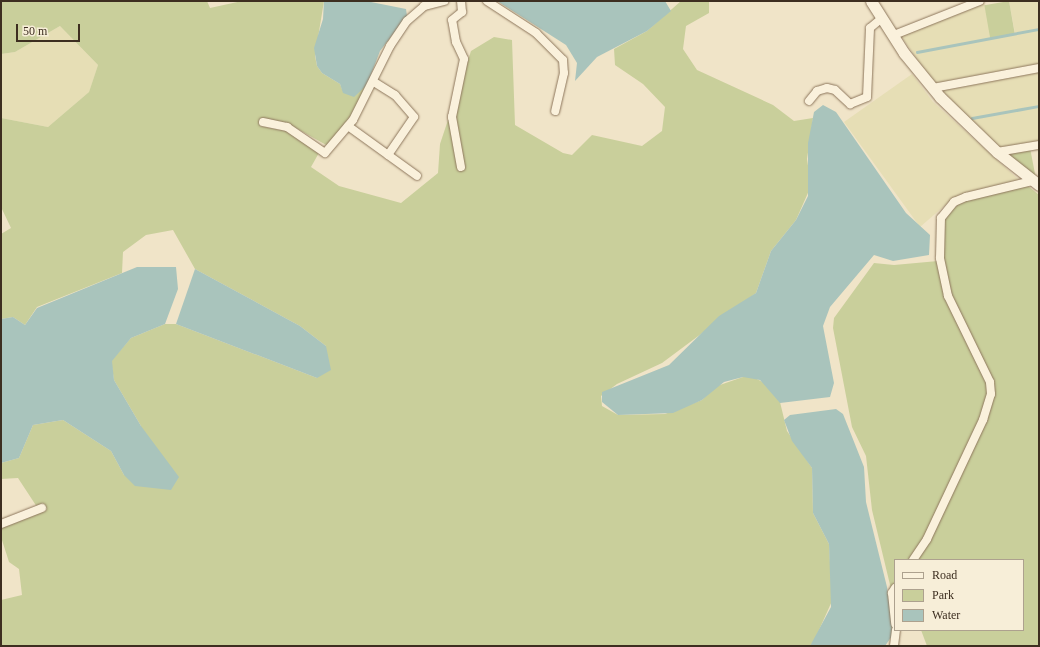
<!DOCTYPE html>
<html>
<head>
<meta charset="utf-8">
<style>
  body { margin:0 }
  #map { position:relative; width:1040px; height:647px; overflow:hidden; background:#f0e4c8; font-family:"Times New Roman",serif }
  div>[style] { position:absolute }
  .farmland>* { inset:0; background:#e6deb5 }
  .green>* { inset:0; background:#c9cf9b; transform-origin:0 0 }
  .water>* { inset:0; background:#a9c4bc }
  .stream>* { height:2.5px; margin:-1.25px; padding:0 1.25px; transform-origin:1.25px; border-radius:1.25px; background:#a9c4bc }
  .roads { filter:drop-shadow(0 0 1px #8d765c) drop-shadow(0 0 1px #8d765c) }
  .street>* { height:8px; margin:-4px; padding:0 4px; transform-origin:4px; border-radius:4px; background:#faf1dc }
  .secondary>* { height:11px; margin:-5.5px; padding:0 5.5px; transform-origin:5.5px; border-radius:5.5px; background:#faf1dc }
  span { translate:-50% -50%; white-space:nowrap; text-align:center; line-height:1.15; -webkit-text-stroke:3px #f7eed8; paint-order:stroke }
  .frame { position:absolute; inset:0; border:2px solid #3d2e20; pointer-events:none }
  .legend { position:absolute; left:894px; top:559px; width:130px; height:72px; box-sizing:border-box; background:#f7eed8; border:1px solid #ada18e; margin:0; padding:5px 7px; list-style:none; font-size:12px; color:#3d2e20 }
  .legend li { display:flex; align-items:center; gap:8px; height:20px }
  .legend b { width:20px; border:1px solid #ada18e }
  .scale { position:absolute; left:16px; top:24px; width:64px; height:18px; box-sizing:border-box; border:2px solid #3d2e20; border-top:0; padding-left:5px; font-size:12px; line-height:14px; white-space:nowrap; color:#3d2e20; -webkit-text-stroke:3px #f7eed8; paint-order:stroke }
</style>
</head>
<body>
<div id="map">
  <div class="farmland">
    <i style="clip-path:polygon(1009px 1px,1039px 1px,1039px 66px,935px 85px,901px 36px,984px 2px,991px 38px,1015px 33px)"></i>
    <i style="clip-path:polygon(60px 26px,98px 65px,89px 92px,48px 127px,1px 118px,1px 54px,15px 52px)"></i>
    <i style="clip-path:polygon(1039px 71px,1039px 144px,1002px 151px,938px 90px)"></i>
    <i style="clip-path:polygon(912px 74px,933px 102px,1019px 180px,950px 201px,920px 227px,844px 122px)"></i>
  </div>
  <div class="green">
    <i style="clip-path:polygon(1px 1px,207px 1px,210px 8px,242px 1px,324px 1px,315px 56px,317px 66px,322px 73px,340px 84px,342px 89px,367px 85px,352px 120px,328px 146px,287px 123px,261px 118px,260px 126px,286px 131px,320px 151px,311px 167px,339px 186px,401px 203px,438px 173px,440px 144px,471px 51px,494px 37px,512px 40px,515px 125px,563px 153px,572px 155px,592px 135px,642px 146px,662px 131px,665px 107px,643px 84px,615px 65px,614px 49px,647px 31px,681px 1px,709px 1px,709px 13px,686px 26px,683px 49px,697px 70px,773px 105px,794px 121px,813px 118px,807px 159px,811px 186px,796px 220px,771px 251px,756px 293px,662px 363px,617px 384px,601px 396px,602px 406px,618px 415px,665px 414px,702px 400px,717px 386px,743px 377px,753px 377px,768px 385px,780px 402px,787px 431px,812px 468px,813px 513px,829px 544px,832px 601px,815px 639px,810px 646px,1px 646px,1px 600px,22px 595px,19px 569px,9px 562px,1px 537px,1px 521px,37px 507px,18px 478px,1px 479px,1px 463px,19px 458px,33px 425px,63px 420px,111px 451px,124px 475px,141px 426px,114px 380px,111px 361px,131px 338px,165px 324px,176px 324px,317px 378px,326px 346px,300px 326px,195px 269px,173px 230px,146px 235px,123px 252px,122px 273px,37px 307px,25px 325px,13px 317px,1px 319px,1px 234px,11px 228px,1px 207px,1px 118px,48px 127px,89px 92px,98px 65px,60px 26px,15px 52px,1px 54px)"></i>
    <i style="left:1009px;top:1px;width:34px;height:25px;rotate:80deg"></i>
    <i style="clip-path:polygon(1030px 148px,1036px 179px,1007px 155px)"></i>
    <i style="clip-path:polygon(1028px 186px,1039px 195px,1039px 646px,927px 646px,921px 630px,1023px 630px,1023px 560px,895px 560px,895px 595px,892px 593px,872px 510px,866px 456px,852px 427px,833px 328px,834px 318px,874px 263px,894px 265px,938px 261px,945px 218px,961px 201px)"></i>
  </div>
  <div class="water">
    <i style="clip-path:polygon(324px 1px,366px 1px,406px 9px,407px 16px,380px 51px,367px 85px,354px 97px,343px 93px,340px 84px,322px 73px,317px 66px,314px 48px,323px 19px)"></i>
    <i style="clip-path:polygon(497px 1px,665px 1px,671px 11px,647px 31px,597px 57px,575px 81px,577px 63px,566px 45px)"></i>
    <i style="clip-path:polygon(823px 105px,836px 112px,906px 213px,930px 235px,929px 255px,893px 261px,874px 255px,830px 307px,823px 326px,834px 383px,830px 397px,780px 403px,760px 380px,743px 377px,724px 382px,702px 400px,673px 413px,618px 415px,602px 402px,602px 392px,669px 365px,719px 316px,756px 293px,771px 251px,796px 220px,808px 196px,808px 143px,814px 112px)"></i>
    <i style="clip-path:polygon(137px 267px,176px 267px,178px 289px,165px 324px,131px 338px,112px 361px,114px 380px,141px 426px,179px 477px,171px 490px,135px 486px,124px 475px,111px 451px,63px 420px,33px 425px,19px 458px,1px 463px,1px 319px,13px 317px,25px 325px,37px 308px)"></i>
    <i style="clip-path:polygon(195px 269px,300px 326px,326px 346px,331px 370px,317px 378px,176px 324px)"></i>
    <i style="clip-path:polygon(836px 409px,843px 414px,864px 467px,866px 502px,887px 587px,894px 633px,885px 646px,810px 646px,831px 607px,829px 544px,813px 513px,812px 468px,792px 441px,784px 420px,790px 415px)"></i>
  </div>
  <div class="stream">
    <i style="left:917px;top:52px;width:124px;rotate:-10.7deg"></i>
    <i style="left:972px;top:118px;width:68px;rotate:-10.2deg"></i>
  </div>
  <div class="roads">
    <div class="street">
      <i style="left:487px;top:1px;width:59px;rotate:33.1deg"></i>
      <i style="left:536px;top:33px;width:38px;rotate:45deg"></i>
      <i style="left:563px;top:60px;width:13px;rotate:86deg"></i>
      <i style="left:564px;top:73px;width:39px;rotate:103deg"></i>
      <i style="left:894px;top:35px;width:92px;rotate:-21.6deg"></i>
      <i style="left:374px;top:82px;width:25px;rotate:32deg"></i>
      <i style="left:395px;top:95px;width:29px;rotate:49deg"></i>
      <i style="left:414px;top:117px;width:46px;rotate:124.4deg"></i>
      <i style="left:933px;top:88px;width:108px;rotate:-10.7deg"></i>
      <i style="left:809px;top:101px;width:13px;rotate:-51deg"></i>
      <i style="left:817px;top:91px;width:10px;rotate:-17deg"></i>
      <i style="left:827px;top:88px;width:8px;rotate:14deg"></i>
      <i style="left:835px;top:90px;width:21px;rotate:43deg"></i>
      <i style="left:850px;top:104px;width:18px;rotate:-22deg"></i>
      <i style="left:867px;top:97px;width:69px;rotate:-87.5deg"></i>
      <i style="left:870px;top:28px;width:16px;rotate:-40deg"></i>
      <i style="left:263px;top:122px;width:25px;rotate:12deg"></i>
      <i style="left:287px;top:127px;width:46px;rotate:34.4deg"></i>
      <i style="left:325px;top:153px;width:43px;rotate:-49.7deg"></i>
      <i style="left:353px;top:120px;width:83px;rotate:-63.4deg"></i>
      <i style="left:390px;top:46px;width:30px;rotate:-56deg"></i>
      <i style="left:407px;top:21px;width:23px;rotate:-41deg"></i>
      <i style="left:424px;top:6px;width:21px;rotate:-14deg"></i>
      <i style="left:348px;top:126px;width:85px;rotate:35.9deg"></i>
      <i style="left:997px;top:152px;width:43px;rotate:-9.5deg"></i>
      <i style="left:461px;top:167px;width:51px;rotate:-100.2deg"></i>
      <i style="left:452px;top:117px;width:59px;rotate:-78.3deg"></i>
      <i style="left:464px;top:59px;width:19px;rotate:-115deg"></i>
      <i style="left:456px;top:42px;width:22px;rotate:-100deg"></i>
      <i style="left:452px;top:20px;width:13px;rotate:-39deg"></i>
      <i style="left:462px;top:12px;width:11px;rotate:-95deg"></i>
      <i style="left:1px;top:524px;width:44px;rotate:-21.3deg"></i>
      <i style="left:913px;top:560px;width:25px;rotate:-56deg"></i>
      <i style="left:927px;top:539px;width:132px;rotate:-64.8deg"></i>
      <i style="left:983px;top:420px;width:27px;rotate:-73deg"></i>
      <i style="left:991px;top:394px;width:12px;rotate:-95deg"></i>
      <i style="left:990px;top:382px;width:96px;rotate:-116deg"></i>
      <i style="left:948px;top:296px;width:39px;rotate:-102deg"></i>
      <i style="left:940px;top:258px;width:40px;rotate:-88.6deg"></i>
      <i style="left:941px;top:218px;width:21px;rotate:-51deg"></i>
      <i style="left:954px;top:202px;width:13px;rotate:-23deg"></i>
      <i style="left:966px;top:197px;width:68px;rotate:-13.6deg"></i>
      <i style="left:895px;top:588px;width:6px;rotate:121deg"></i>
      <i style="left:892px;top:593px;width:31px;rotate:84deg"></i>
      <i style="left:894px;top:646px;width:16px;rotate:-83deg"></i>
    </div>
    <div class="secondary">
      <i style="left:871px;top:1px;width:62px;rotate:57.6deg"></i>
      <i style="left:904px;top:53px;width:57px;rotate:50.7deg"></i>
      <i style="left:940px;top:97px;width:79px;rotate:44deg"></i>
      <i style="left:997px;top:152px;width:53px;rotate:38.2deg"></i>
    </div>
  </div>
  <div class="frame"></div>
  <ul class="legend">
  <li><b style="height:5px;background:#faf1dc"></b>Road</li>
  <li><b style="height:11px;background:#c9cf9b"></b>Park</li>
  <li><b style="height:11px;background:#a9c4bc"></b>Water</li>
  </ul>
  <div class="scale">50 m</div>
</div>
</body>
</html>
